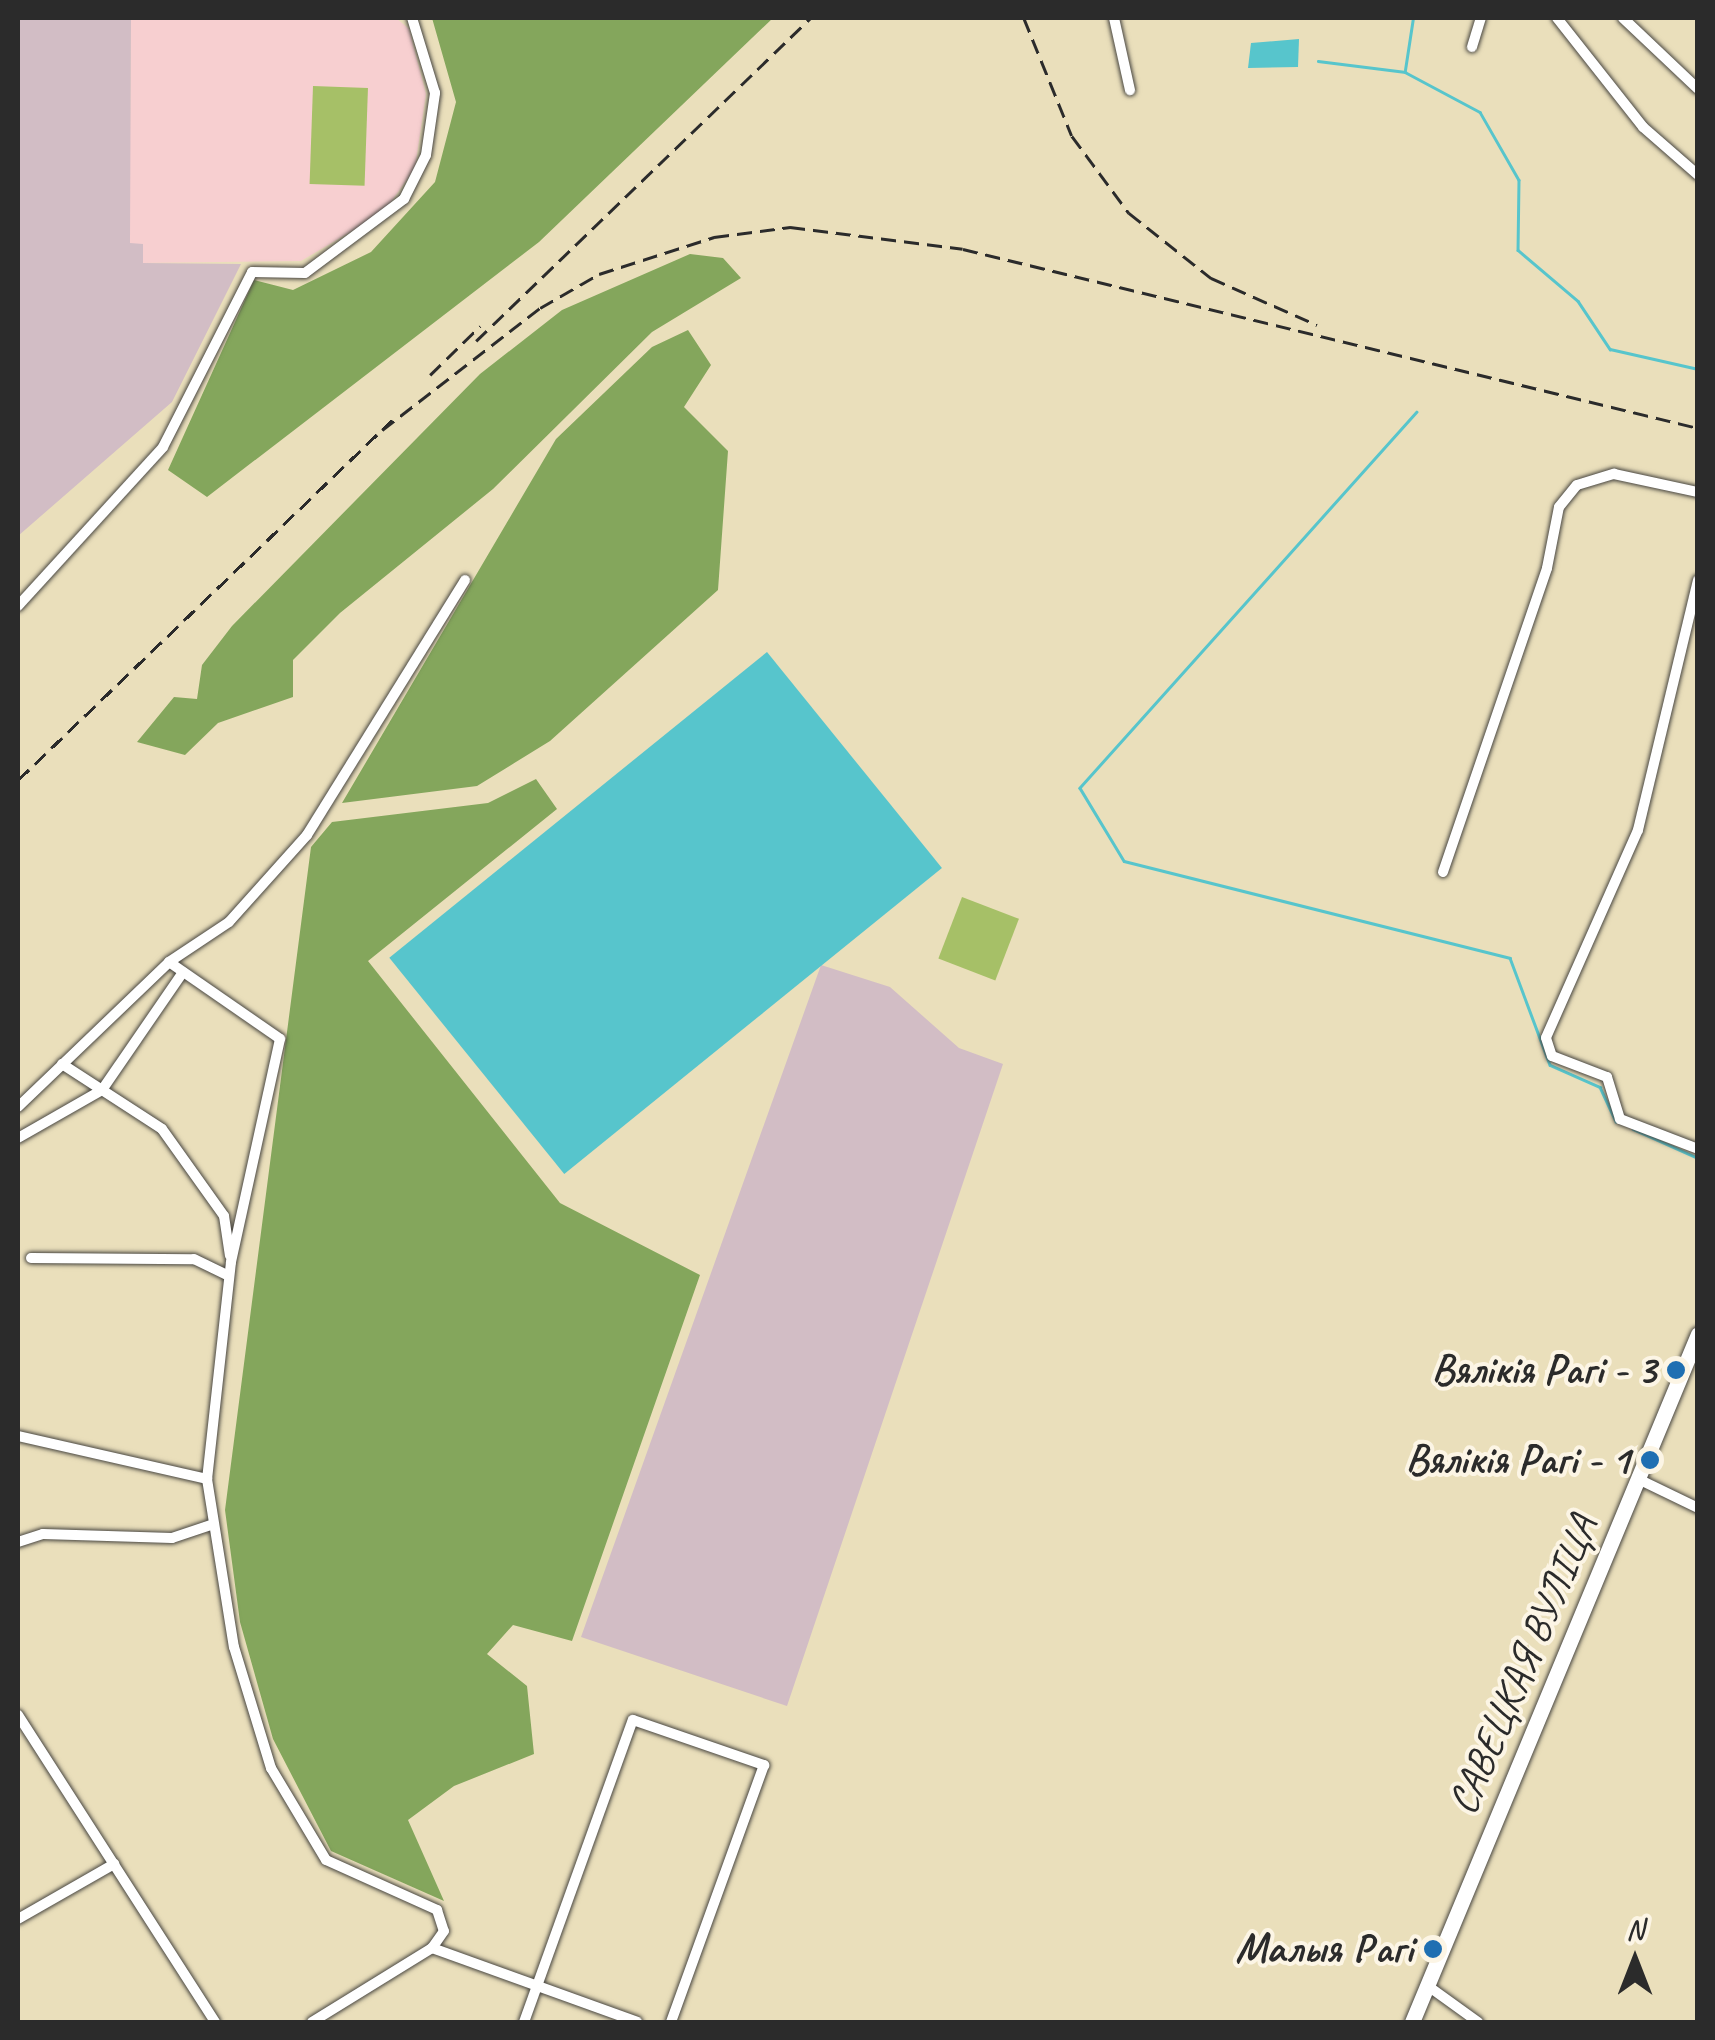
<!DOCTYPE html>
<html>
<head>
<meta charset="utf-8">
<style>
  body { margin:0 }
  #map { position:relative; width:1715px; height:2040px; overflow:hidden; background:#eadfbb; font-family:Caveat,sans-serif }
  div>[style] { position:absolute }
  .built>* { inset:0; background:#f7cfd0 }
  .industrial>* { inset:0; background:#d2bdc5 }
  .green>* { inset:0; background:#a6c067; transform-origin:0 0 }
  .forest>* { inset:0; background:#84a65c }
  .water>* { inset:0; background:#57c5cc; transform-origin:0 0 }
  .stream>* { height:2.5px; margin:-1.25px; padding:0 1.25px; transform-origin:1.25px; border-radius:1.25px; background:#57c5cc }
  .roads { filter:drop-shadow(0 0 2px #484641) drop-shadow(0 0 2px #484641) }
  .minor>* { height:10px; margin:-5px; padding:0 5px; transform-origin:5px; border-radius:5px; background:#fff }
  .secondary>* { height:15px; margin:-7.5px; padding:0 7.5px; transform-origin:7.5px; border-radius:7.5px; background:#fff }
  .rail>* { height:2.5px; margin-top:-1.25px; transform-origin:0; background:repeating-linear-gradient(90deg,#2b2b2b 0 15px,transparent 0 23px) }
  .dots>* { width:28px; height:28px; translate:-50% -50%; box-sizing:border-box; border:5px solid #fcf5e5; border-radius:50% }
  span { translate:-50% -50%; white-space:nowrap; text-align:center; line-height:1.15; -webkit-text-stroke:8px #fcf5e5; paint-order:stroke }
  .poi-label { font-size:42px; color:#2b2b2b; font-weight:700 }
  .right { translate:-100% -50%; text-align:right }
  .street-label { font-size:42px; color:#2b2b2b }
  .frame { position:absolute; inset:0; border:20px solid #2b2b2b; pointer-events:none }
  .north { position:absolute; left:1585px; top:1910px; width:100px; height:100px; -webkit-text-stroke:8px #fcf5e5; paint-order:stroke; rotate:0deg; font-size:28px; font-weight:700; line-height:40px; text-align:center; color:#2b2b2b }
  .north::after { content:''; display:block; margin:auto; width:35px; height:45px; background:#2b2b2b; clip-path:polygon(50% 0,100% 100%,50% 72%,0 100%) }
</style>
</head>
<body>
<div id="map">
  <div class="built">
    <i style="clip-path:polygon(131px 18px,396px 18px,409px 29px,426px 94px,415px 168px,384px 212px,301px 261px,143px 263px,129px 244px)"></i>
  </div>
  <div class="industrial">
    <i style="clip-path:polygon(18px 18px,131px 18px,130px 243px,143px 244px,143px 263px,241px 264px,172px 402px,18px 536px)"></i>
    <i style="clip-path:polygon(821px 965px,890px 987px,959px 1048px,1003px 1064px,787px 1706px,581px 1637px)"></i>
  </div>
  <div class="green">
    <i style="left:313px;top:86px;width:55px;height:98px;rotate:2deg"></i>
    <i style="left:962px;top:897px;width:61px;height:66px;rotate:21deg"></i>
  </div>
  <div class="forest">
    <i style="clip-path:polygon(432px 18px,773px 18px,539px 242px,207px 497px,168px 470px,254px 280px,293px 290px,371px 252px,435px 182px,456px 102px)"></i>
    <i style="clip-path:polygon(690px 254px,723px 258px,741px 278px,652px 332px,493px 489px,340px 613px,293px 660px,293px 697px,218px 723px,185px 755px,137px 742px,174px 697px,197px 699px,202px 665px,232px 626px,480px 374px,562px 310px)"></i>
    <i style="clip-path:polygon(688px 330px,711px 365px,684px 407px,728px 451px,718px 590px,550px 741px,477px 786px,342px 803px,556px 439px,652px 347px)"></i>
    <i style="clip-path:polygon(536px 779px,557px 809px,368px 961px,560px 1203px,700px 1275px,572px 1641px,513px 1625px,487px 1654px,527px 1686px,534px 1754px,454px 1786px,408px 1820px,444px 1901px,331px 1851px,273px 1739px,240px 1622px,225px 1510px,311px 847px,332px 822px,488px 803px)"></i>
  </div>
  <div class="water">
    <i style="clip-path:polygon(1299px 39px,1298px 67px,1248px 68px,1251px 43px)"></i>
    <i style="left:767px;top:652px;width:278px;height:486px;rotate:51deg"></i>
  </div>
  <div class="stream">
    <i style="left:1318px;top:61px;width:88px;rotate:7.2deg"></i>
    <i style="left:1405px;top:72px;width:85px;rotate:28.1deg"></i>
    <i style="left:1480px;top:112px;width:78px;rotate:60.2deg"></i>
    <i style="left:1519px;top:180px;width:70px;rotate:90.8deg"></i>
    <i style="left:1518px;top:250px;width:79px;rotate:40.4deg"></i>
    <i style="left:1578px;top:301px;width:58px;rotate:56.3deg"></i>
    <i style="left:1610px;top:349px;width:90px;rotate:12.8deg"></i>
    <i style="left:1405px;top:70px;width:53px;rotate:-81.3deg"></i>
    <i style="left:1417px;top:412px;width:505px;rotate:131.87deg"></i>
    <i style="left:1080px;top:788px;width:85px;rotate:58.9deg"></i>
    <i style="left:1124px;top:861px;width:398px;rotate:14.1deg"></i>
    <i style="left:1510px;top:958px;width:114px;rotate:69.5deg"></i>
    <i style="left:1550px;top:1065px;width:55px;rotate:23.7deg"></i>
    <i style="left:1600px;top:1087px;width:38px;rotate:65deg"></i>
    <i style="left:1633px;top:1129px;width:71px;rotate:24deg"></i>
  </div>
  <div class="roads">
    <div class="minor">
      <i style="left:1114px;top:18px;width:74px;rotate:77.5deg"></i>
      <i style="left:1557px;top:18px;width:139px;rotate:51.7deg"></i>
      <i style="left:1643px;top:127px;width:73px;rotate:41.1deg"></i>
      <i style="left:1623px;top:18px;width:103px;rotate:43.4deg"></i>
      <i style="left:1472px;top:47px;width:30px;rotate:-73deg"></i>
      <i style="left:1698px;top:580px;width:257px;rotate:103.5deg"></i>
      <i style="left:1638px;top:830px;width:227px;rotate:113.9deg"></i>
      <i style="left:1546px;top:1038px;width:19px;rotate:72deg"></i>
      <i style="left:1552px;top:1056px;width:59px;rotate:20.9deg"></i>
      <i style="left:1607px;top:1077px;width:44px;rotate:72.8deg"></i>
      <i style="left:1620px;top:1119px;width:84px;rotate:21deg"></i>
      <i style="left:18px;top:606px;width:215px;rotate:-47.6deg"></i>
      <i style="left:163px;top:447px;width:196px;rotate:-63deg"></i>
      <i style="left:252px;top:272px;width:53px;rotate:1.1deg"></i>
      <i style="left:305px;top:273px;width:124px;rotate:-36.8deg"></i>
      <i style="left:404px;top:199px;width:49px;rotate:-63.4deg"></i>
      <i style="left:426px;top:155px;width:63px;rotate:-81.7deg"></i>
      <i style="left:435px;top:93px;width:78px;rotate:-107deg"></i>
      <i style="left:1443px;top:872px;width:321px;rotate:-71.1deg"></i>
      <i style="left:1547px;top:568px;width:62px;rotate:-78.9deg"></i>
      <i style="left:1559px;top:507px;width:28px;rotate:-51deg"></i>
      <i style="left:1577px;top:485px;width:39px;rotate:-17deg"></i>
      <i style="left:1614px;top:474px;width:86px;rotate:12.1deg"></i>
      <i style="left:169px;top:962px;width:135px;rotate:34.7deg"></i>
      <i style="left:280px;top:1039px;width:228px;rotate:102.4deg"></i>
      <i style="left:231px;top:1262px;width:218px;rotate:96.3deg"></i>
      <i style="left:207px;top:1479px;width:170px;rotate:80.9deg"></i>
      <i style="left:234px;top:1647px;width:127px;rotate:73deg"></i>
      <i style="left:271px;top:1768px;width:107px;rotate:59.1deg"></i>
      <i style="left:326px;top:1860px;width:122px;rotate:24.2deg"></i>
      <i style="left:437px;top:1910px;width:22px;rotate:72deg"></i>
      <i style="left:444px;top:1931px;width:21px;rotate:125deg"></i>
      <i style="left:432px;top:1948px;width:141px;rotate:148.3deg"></i>
      <i style="left:62px;top:1064px;width:119px;rotate:33deg"></i>
      <i style="left:162px;top:1129px;width:107px;rotate:54.5deg"></i>
      <i style="left:224px;top:1216px;width:40px;rotate:81.5deg"></i>
      <i style="left:18px;top:1107px;width:209px;rotate:-43.8deg"></i>
      <i style="left:169px;top:962px;width:72px;rotate:-33.7deg"></i>
      <i style="left:229px;top:922px;width:117px;rotate:-48.1deg"></i>
      <i style="left:307px;top:835px;width:300px;rotate:-58.2deg"></i>
      <i style="left:18px;top:1138px;width:97px;rotate:-29.7deg"></i>
      <i style="left:102px;top:1090px;width:143px;rotate:-55.5deg"></i>
      <i style="left:31px;top:1258px;width:163px;rotate:0.4deg"></i>
      <i style="left:194px;top:1259px;width:39px;rotate:26deg"></i>
      <i style="left:18px;top:1436px;width:194px;rotate:12.8deg"></i>
      <i style="left:1638px;top:1479px;width:67px;rotate:25.8deg"></i>
      <i style="left:18px;top:1542px;width:26px;rotate:-18deg"></i>
      <i style="left:43px;top:1534px;width:129px;rotate:1.8deg"></i>
      <i style="left:172px;top:1538px;width:44px;rotate:-18.4deg"></i>
      <i style="left:18px;top:1715px;width:365px;rotate:57.3deg"></i>
      <i style="left:18px;top:1919px;width:111px;rotate:-29.8deg"></i>
      <i style="left:432px;top:1948px;width:218px;rotate:19.8deg"></i>
      <i style="left:1428px;top:1986px;width:62px;rotate:35.8deg"></i>
      <i style="left:524px;top:2022px;width:321px;rotate:-70.2deg"></i>
      <i style="left:633px;top:1720px;width:139px;rotate:19deg"></i>
      <i style="left:764px;top:1765px;width:273px;rotate:109.9deg"></i>
    </div>
    <div class="secondary">
      <i style="left:1412px;top:2022px;width:745px;rotate:-67.43deg"></i>
    </div>
  </div>
  <div class="rail">
    <i style="left:1024px;top:18px;width:127px;rotate:67.9deg"></i>
    <i style="left:1072px;top:136px;width:96px;rotate:53.5deg"></i>
    <i style="left:1129px;top:213px;width:105px;rotate:38.4deg"></i>
    <i style="left:1211px;top:278px;width:116px;rotate:23.9deg"></i>
    <i style="left:476px;top:341px;width:465px;rotate:-44deg"></i>
    <i style="left:430px;top:375px;width:70px;rotate:-44.4deg"></i>
    <i style="left:382px;top:430px;width:200px;rotate:-37.7deg"></i>
    <i style="left:540px;top:308px;width:68px;rotate:-30deg"></i>
    <i style="left:599px;top:274px;width:121px;rotate:-17.8deg"></i>
    <i style="left:714px;top:237px;width:77px;rotate:-7.5deg"></i>
    <i style="left:790px;top:227px;width:174px;rotate:7.2deg"></i>
    <i style="left:963px;top:249px;width:756px;rotate:13.69deg"></i>
    <i style="left:18px;top:780px;width:519px;rotate:-43.91deg"></i>
  </div>
  <div class="dots">
    <i style="left:1676px;top:1370px;background:#1f6fb2"></i>
    <i style="left:1650px;top:1460px;background:#1f6fb2"></i>
    <i style="left:1433px;top:1949px;background:#1f6fb2"></i>
  </div>
  <div class="poi-label">
    <span class="right" style="left:1656px;top:1370px">Вялікія Рагі - 3</span>
    <span class="right" style="left:1630px;top:1460px">Вялікія Рагі - 1</span>
    <span class="right" style="left:1413px;top:1949px">Малыя Рагі</span>
  </div>
  <div class="street-label">
    <span style="left:1523px;top:1665px;rotate:-67deg">САВЕЦКАЯ ВУЛІЦА</span>
  </div>
  <div class="frame"></div>
  <div class="north">N</div>
</div>
</body>
</html>
